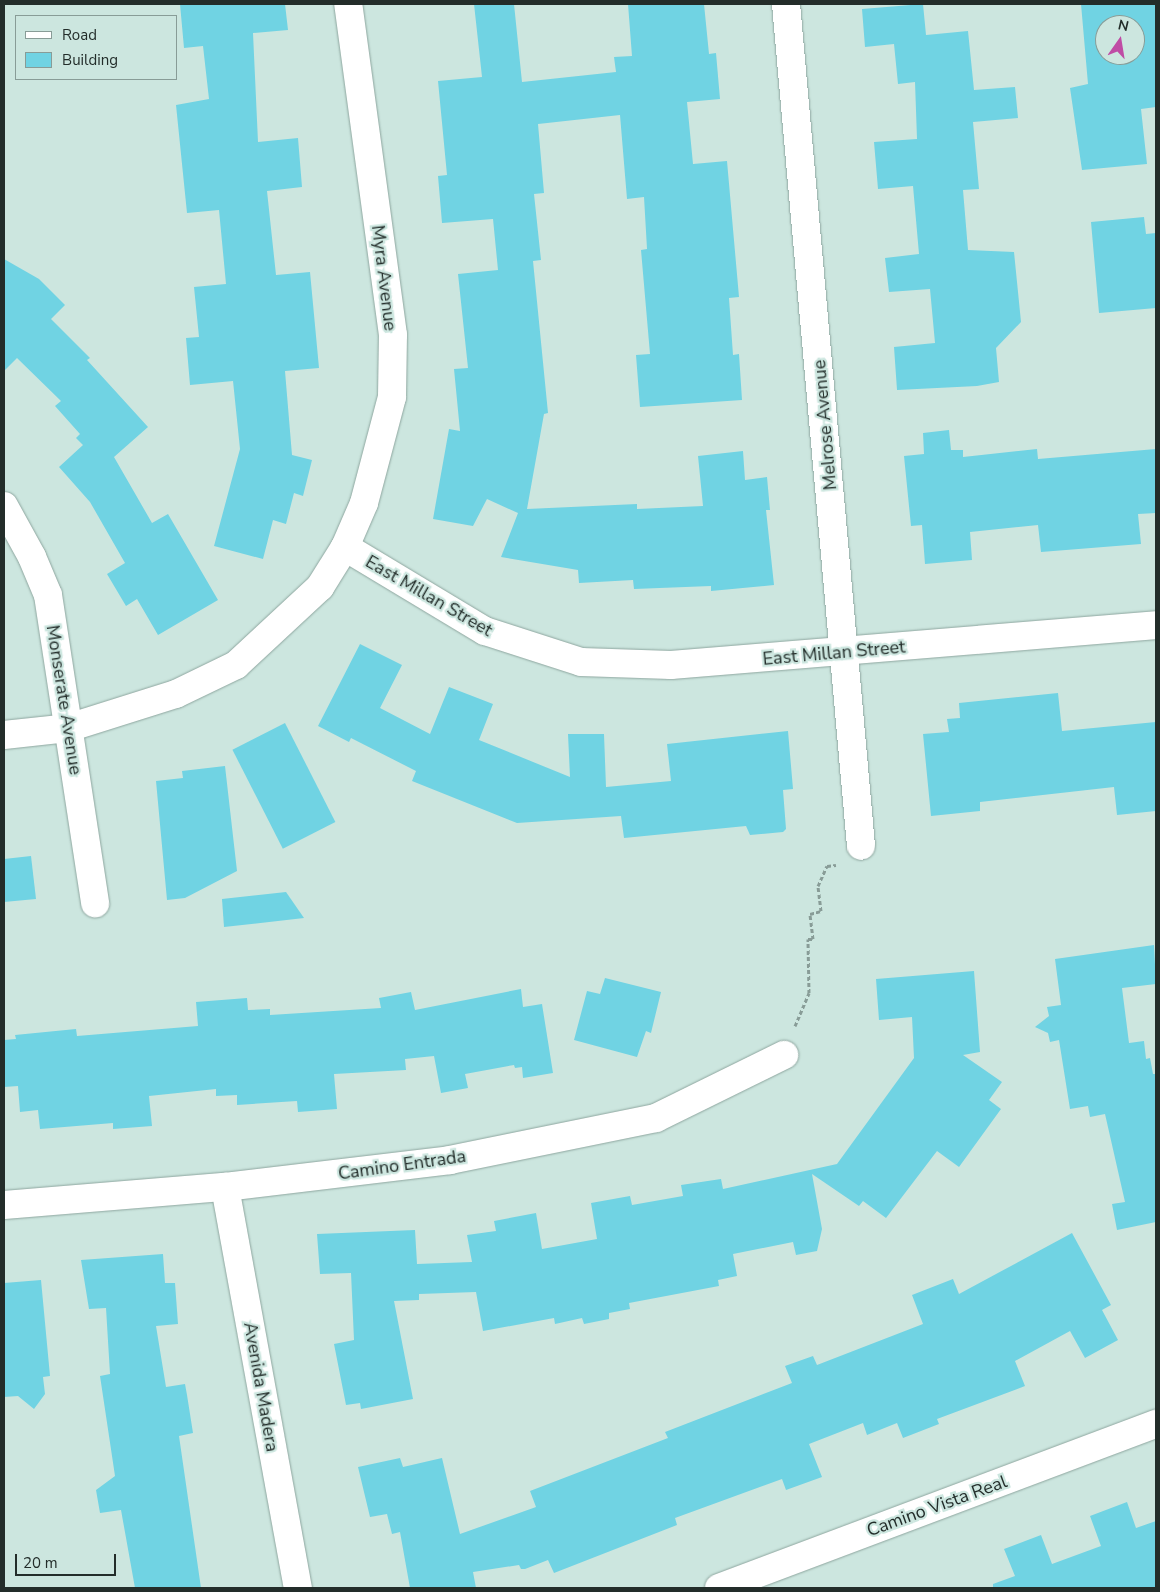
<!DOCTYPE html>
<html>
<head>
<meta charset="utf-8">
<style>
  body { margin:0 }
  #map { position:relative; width:1160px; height:1592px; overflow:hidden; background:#cce6df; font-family:"Nunito Sans",sans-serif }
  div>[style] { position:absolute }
  .building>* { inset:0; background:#70d3e3; transform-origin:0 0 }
  .path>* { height:3px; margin-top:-1.5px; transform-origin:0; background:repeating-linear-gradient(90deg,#889c97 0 4px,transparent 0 6.5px) }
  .roads { filter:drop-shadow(0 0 1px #8ea69f) drop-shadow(0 0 1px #8ea69f) }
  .minor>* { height:28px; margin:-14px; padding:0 14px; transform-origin:14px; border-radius:14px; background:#fff }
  span { translate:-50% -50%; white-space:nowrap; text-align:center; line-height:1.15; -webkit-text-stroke:4.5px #cce6df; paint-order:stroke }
  .street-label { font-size:18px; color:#232d2a }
  .frame { position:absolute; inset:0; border:5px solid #232d2a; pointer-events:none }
  .legend { position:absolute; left:15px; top:15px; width:162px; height:65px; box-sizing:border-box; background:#cce6df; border:1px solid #889c97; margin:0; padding:6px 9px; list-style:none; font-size:15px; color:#232d2a }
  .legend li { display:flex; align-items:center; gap:10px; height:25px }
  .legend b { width:25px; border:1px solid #889c97 }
  .north { position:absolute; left:1095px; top:15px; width:50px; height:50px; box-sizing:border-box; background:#cce6df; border:1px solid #889c97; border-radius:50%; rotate:13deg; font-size:14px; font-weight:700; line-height:20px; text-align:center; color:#232d2a }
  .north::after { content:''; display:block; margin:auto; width:18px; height:22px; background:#bf4ca5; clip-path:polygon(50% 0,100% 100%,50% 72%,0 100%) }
  .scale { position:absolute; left:15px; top:1554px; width:101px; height:22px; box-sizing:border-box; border:2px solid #232d2a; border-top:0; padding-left:6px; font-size:15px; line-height:18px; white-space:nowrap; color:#232d2a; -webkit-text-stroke:4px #cce6df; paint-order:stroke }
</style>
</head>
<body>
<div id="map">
  <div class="building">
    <i style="clip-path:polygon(180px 4px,285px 4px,288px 30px,253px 33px,258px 142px,298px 138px,302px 187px,267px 191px,276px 275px,310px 272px,319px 368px,285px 371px,292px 455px,312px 460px,303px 496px,294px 493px,286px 524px,273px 520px,263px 559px,214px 546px,240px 449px,233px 381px,190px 385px,186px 338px,199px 337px,194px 287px,226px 284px,219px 210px,187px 213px,176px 105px,209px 99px,203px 46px,184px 48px)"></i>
    <i style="clip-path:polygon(474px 4px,514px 4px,522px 82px,616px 72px,614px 57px,632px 56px,628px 4px,704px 4px,709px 54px,716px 53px,720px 99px,687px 102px,693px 164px,727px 161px,739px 297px,729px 298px,733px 355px,739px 354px,742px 400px,640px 407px,636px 355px,650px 354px,641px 250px,647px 249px,644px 197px,627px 199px,620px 115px,538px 124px,544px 193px,534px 194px,541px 260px,533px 261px,548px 413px,544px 414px,527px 509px,637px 504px,637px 509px,703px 506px,698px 456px,743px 451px,745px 480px,767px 477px,770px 510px,766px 510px,774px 585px,711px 591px,711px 586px,634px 589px,633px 580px,579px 583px,578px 570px,501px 557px,518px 513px,487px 499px,473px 526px,433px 519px,449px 429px,460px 431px,454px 369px,468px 368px,458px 274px,498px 270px,493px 219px,442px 223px,438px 176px,447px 175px,438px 81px,482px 77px)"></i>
    <i style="clip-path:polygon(923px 4px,926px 35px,968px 31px,974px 90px,1015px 87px,1018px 118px,973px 122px,979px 189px,963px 190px,968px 250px,1014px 252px,1021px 322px,996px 348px,999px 382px,977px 386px,897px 390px,894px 347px,935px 343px,930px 289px,889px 292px,885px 258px,919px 254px,913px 186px,878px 189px,874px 142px,917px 139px,915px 82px,898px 84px,894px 44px,865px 47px,862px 9px)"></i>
    <i style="clip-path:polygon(evenodd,1081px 4px,1156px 4px,1156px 107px,1141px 109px,1147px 164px,1082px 170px,1070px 88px,1088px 84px,1081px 4px,1105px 25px,1135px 25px,1135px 55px,1105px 55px,1105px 25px)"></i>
    <i style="clip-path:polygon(1144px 217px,1146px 234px,1156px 233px,1156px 308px,1099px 313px,1091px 222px)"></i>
    <i style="clip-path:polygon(4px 259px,39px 279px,65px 305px,51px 319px,90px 358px,87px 360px,148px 427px,114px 457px,152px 523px,168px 514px,218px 600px,158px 635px,137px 599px,126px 606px,107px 574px,125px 563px,90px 502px,59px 467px,83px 445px,76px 438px,80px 434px,55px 406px,61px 401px,17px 358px,4px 371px)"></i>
    <i style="clip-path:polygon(949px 430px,951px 450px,963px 450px,963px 457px,1037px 449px,1038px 459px,1156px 449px,1156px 513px,1138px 514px,1141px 544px,1041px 552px,1038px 525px,970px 532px,972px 560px,925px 564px,922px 525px,911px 526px,904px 456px,924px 454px,923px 433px)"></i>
    <i style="clip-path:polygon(360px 644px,402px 665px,380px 708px,430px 734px,449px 687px,493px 704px,479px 740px,570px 777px,568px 734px,604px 734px,606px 787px,671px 781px,667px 744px,788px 731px,793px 789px,783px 790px,786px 829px,783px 832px,750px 835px,746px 826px,624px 838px,621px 816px,517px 823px,412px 781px,416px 771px,351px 738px,349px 742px,318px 726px)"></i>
    <i style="clip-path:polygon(1058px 693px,1062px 731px,1156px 722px,1156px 811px,1117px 815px,1114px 787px,980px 802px,980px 811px,931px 816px,923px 734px,949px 732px,947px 719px,960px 718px,959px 703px)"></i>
    <i style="left:285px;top:723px;width:111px;height:59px;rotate:63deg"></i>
    <i style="clip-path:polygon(225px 766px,237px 871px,185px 898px,167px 900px,156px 781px,183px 778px,182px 771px)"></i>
    <i style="clip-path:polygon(31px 856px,36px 899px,4px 902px,4px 859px)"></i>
    <i style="clip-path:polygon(286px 892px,304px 918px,224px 927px,222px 899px)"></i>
    <i style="clip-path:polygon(1154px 945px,1156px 984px,1122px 988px,1129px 1043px,1144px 1041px,1146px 1059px,1150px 1058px,1153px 1074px,1156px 1074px,1156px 1222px,1117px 1230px,1112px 1204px,1125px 1202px,1105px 1114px,1090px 1117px,1088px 1106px,1070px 1109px,1059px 1040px,1050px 1042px,1048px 1033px,1035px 1027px,1049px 1016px,1047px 1007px,1061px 1005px,1055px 959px)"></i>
    <i style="clip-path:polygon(974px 971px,980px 1052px,963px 1055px,1002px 1082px,989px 1100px,1001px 1109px,959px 1167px,937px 1151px,886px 1218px,863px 1201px,859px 1206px,812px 1174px,822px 1229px,817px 1251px,796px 1255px,793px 1242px,733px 1254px,737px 1276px,718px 1280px,719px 1286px,629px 1303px,630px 1309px,609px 1313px,609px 1319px,584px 1324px,582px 1318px,555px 1324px,554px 1318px,483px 1331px,476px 1292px,419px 1294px,419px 1300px,394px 1301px,413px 1399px,361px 1409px,360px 1403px,346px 1405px,334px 1344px,354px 1340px,351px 1273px,320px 1274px,317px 1234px,415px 1230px,417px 1264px,472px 1262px,467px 1235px,496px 1231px,494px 1221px,536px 1213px,542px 1249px,597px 1239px,591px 1203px,630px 1196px,632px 1205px,683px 1196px,681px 1185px,721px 1179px,723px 1189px,837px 1164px,914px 1058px,912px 1017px,879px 1020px,876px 979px)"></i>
    <i style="clip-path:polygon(605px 978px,661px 992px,651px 1033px,646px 1031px,637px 1057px,574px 1040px,587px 991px,600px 994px)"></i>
    <i style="clip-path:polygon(521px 989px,523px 1007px,542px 1004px,553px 1073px,523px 1078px,522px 1067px,515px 1068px,514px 1065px,465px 1074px,468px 1088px,441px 1093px,434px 1056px,405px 1059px,406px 1070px,334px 1074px,337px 1109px,298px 1112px,297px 1101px,237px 1105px,237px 1095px,216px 1096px,216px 1089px,149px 1096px,152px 1126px,113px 1129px,113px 1123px,40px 1129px,38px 1110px,20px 1112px,18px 1086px,4px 1087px,4px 1040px,16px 1039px,15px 1035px,76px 1029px,77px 1036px,198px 1026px,196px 1002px,247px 998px,248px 1010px,270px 1009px,270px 1015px,381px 1008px,379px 998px,411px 992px,415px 1010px)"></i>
    <i style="clip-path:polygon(1072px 1233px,1111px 1305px,1102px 1310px,1118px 1340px,1085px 1358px,1070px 1331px,1015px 1361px,1025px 1386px,937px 1419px,939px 1424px,903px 1438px,897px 1423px,867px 1435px,863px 1423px,809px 1444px,822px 1477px,786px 1490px,782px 1479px,675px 1518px,677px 1525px,554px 1573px,548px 1560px,525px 1569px,521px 1569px,519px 1565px,473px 1572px,476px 1588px,410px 1588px,400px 1532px,392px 1534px,387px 1514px,370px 1517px,358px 1467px,400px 1458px,403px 1467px,442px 1458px,460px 1534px,536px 1507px,530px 1491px,668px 1438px,665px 1432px,792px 1383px,785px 1366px,813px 1356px,817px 1365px,923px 1324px,912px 1295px,953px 1279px,959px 1294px)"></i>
    <i style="clip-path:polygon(163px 1254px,165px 1283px,175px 1283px,178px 1324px,156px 1326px,166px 1387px,185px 1384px,187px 1395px,193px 1433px,179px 1436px,201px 1588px,135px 1588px,121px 1510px,100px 1513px,96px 1490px,115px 1476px,100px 1376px,110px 1374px,106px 1308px,89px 1309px,81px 1260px)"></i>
    <i style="clip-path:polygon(41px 1280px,50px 1376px,43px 1377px,45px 1394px,34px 1409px,18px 1396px,4px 1397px,4px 1283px)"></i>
    <i style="clip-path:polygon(1127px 1502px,1136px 1528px,1156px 1521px,1156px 1588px,993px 1588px,993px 1584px,1015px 1576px,1004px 1549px,1041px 1535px,1052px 1564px,1101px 1546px,1090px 1516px)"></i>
  </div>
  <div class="path">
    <i style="left:795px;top:1026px;width:36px;rotate:-67deg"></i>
    <i style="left:809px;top:993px;width:54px;rotate:-91.1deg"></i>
    <i style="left:808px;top:939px;width:5px"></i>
    <i style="left:813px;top:939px;width:25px;rotate:-97deg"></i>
    <i style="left:810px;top:914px;width:11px;rotate:-15deg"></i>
    <i style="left:821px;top:911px;width:25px;rotate:-97deg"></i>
    <i style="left:818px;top:886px;width:22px;rotate:-66deg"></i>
    <i style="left:827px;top:866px;width:9px;rotate:-6deg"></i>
  </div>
  <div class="roads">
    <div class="minor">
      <i style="left:786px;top:4px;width:845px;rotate:84.91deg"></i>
      <i style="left:4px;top:506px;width:58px;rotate:61.2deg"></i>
      <i style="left:32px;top:557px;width:41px;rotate:67.2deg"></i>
      <i style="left:48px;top:595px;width:312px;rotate:81.3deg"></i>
      <i style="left:345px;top:547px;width:163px;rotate:31deg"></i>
      <i style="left:485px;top:631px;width:101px;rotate:17.9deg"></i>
      <i style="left:581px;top:662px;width:90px;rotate:1.9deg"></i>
      <i style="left:671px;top:665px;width:487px;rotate:-4.7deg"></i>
      <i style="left:4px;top:735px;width:64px;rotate:-6.2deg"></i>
      <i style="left:68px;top:728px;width:113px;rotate:-17.5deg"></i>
      <i style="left:176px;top:694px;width:67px;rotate:-25.8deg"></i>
      <i style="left:236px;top:665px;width:115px;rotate:-42.9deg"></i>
      <i style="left:320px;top:587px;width:47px;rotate:-58deg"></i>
      <i style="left:345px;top:547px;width:48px;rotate:-66.6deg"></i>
      <i style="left:364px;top:503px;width:110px;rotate:-75.2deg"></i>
      <i style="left:392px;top:397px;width:62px;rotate:-89.1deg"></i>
      <i style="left:393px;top:335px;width:334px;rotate:-97.7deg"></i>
      <i style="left:225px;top:1187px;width:408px;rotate:79.7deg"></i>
      <i style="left:4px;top:1205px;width:222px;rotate:-4.7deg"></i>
      <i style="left:225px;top:1187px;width:227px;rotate:-6.8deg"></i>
      <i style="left:450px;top:1160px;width:210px;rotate:-11.5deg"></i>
      <i style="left:656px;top:1118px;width:143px;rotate:-26.2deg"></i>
      <i style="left:719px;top:1588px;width:467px;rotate:-20.6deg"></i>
    </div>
  </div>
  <div class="street-label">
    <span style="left:384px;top:278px;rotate:83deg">Myra Avenue</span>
    <span style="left:825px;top:425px;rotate:-95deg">Melrose Avenue</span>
    <span style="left:429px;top:596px;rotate:30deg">East Millan Street</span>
    <span style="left:834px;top:653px;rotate:-5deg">East Millan Street</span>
    <span style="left:64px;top:700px;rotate:81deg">Monserate Avenue</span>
    <span style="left:402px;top:1165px;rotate:-8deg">Camino Entrada</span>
    <span style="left:261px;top:1387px;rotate:80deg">Avenida Madera</span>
    <span style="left:937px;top:1506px;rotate:-20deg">Camino Vista Real</span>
  </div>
  <div class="frame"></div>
  <ul class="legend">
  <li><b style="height:6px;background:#fff"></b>Road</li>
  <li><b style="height:14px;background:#70d3e3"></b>Building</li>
  </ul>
  <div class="north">N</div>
  <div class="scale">20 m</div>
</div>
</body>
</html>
